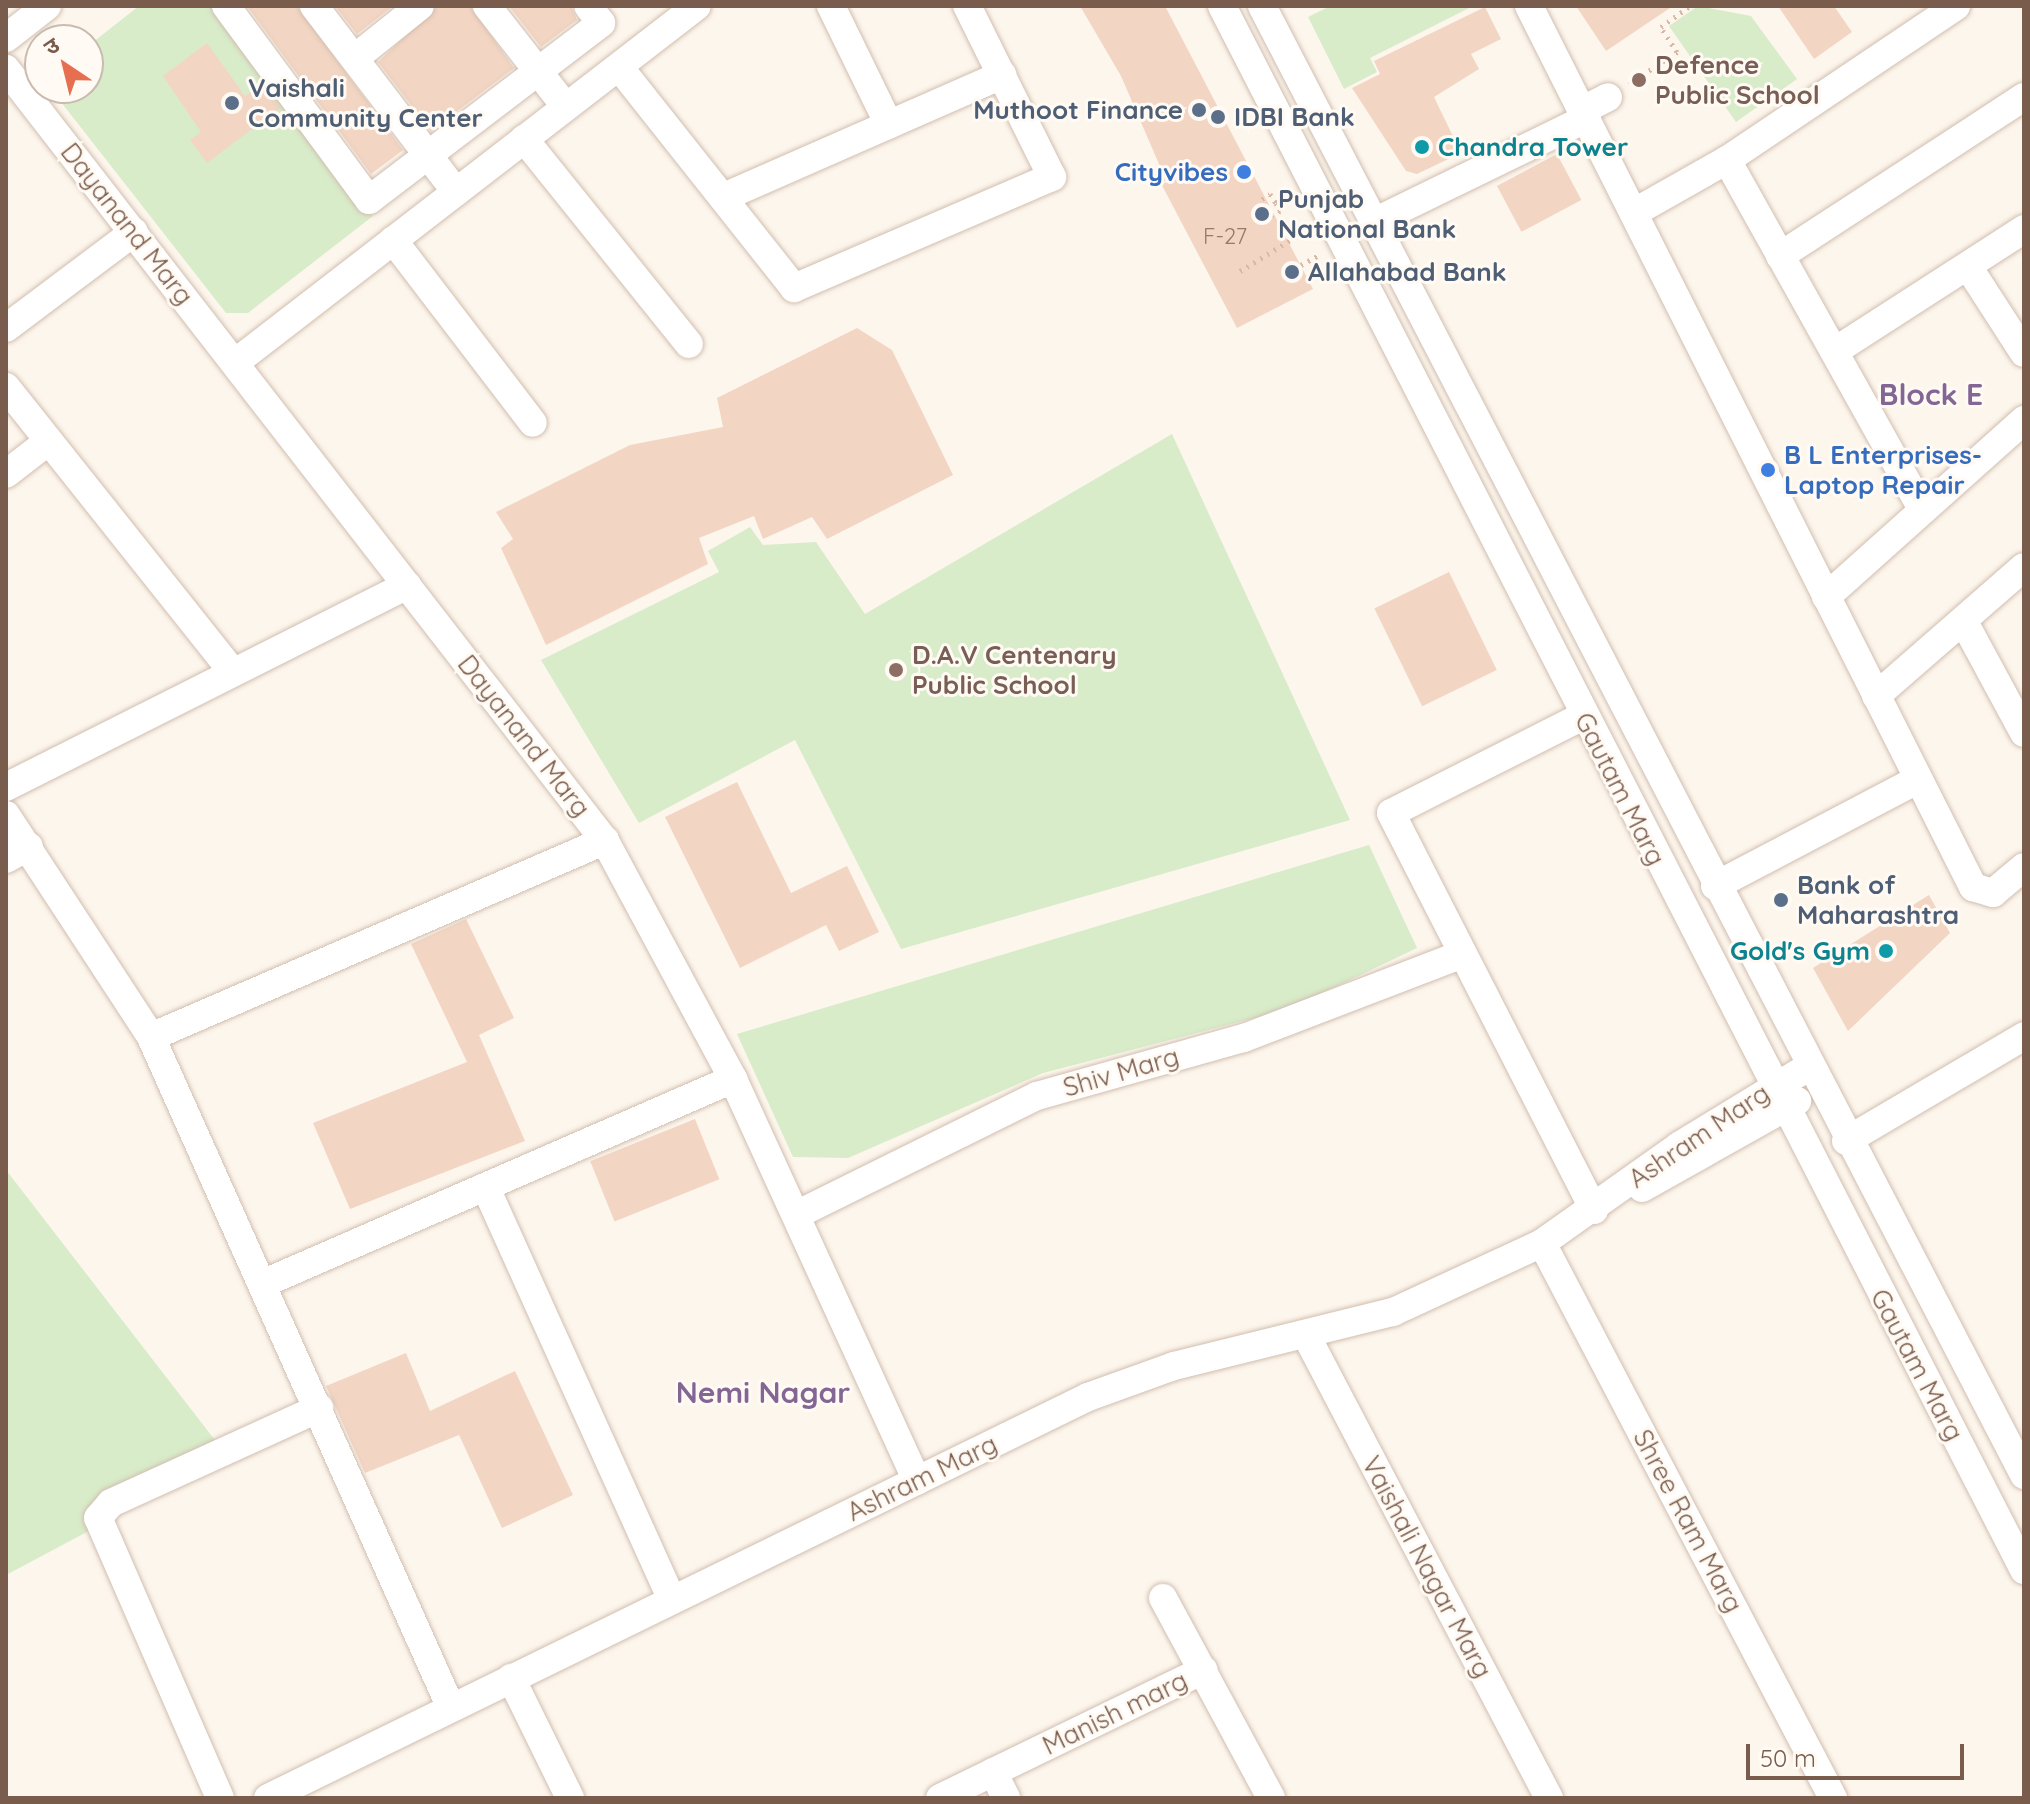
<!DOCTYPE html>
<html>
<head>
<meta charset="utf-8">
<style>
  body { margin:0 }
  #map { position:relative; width:2030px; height:1804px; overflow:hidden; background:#fdf6ec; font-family:Quicksand,"Noto Sans Devanagari",sans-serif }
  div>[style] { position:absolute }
  .green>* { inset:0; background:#d8ecc9 }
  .building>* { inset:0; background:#f3d5c3; transform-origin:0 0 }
  .path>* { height:5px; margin-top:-2.5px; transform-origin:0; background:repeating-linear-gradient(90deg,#d9b8a5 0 2px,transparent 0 8px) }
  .roads { filter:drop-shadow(0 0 2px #d1beb0) drop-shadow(0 0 2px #d1beb0) }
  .minor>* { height:28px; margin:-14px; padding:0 14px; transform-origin:14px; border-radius:14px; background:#fff }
  .dots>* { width:22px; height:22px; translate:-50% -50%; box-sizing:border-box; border:4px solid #fffaf3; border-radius:50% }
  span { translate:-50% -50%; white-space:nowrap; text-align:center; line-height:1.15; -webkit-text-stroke:6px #fffaf3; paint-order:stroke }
  .number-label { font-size:22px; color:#987a6a }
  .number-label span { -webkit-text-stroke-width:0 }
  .education-label { font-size:26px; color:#785e54; font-weight:700 }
  .left { translate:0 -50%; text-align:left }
  .service-label { font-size:26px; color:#4e5e75; font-weight:700 }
  .right { translate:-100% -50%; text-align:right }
  .culture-label { font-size:26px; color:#0d838f; font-weight:700 }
  .shop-label { font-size:26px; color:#366cbe; font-weight:700 }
  .street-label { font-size:26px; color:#7a5c4d }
  .quarter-label { font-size:30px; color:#846695; font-weight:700 }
  .frame { position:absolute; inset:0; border:8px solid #7a5c4d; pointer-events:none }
  .north { position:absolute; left:24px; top:24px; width:80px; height:80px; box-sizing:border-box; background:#fffaf3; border:2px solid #cabbb1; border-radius:50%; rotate:325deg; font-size:22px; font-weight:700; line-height:32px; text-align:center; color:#7a5c4d }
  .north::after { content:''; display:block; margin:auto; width:28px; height:36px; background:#e76f51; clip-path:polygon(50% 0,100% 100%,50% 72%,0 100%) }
  .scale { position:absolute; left:1746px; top:1744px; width:218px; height:36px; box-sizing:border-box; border:4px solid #7a5c4d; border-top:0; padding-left:10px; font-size:24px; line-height:28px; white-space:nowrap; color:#7a5c4d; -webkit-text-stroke:6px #fffaf3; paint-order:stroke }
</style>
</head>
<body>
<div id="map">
  <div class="green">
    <i style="clip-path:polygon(139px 6px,211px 6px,373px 216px,248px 313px,226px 313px,50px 88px,88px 88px,88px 46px)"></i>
    <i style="clip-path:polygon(1330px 6px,1473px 6px,1370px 58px,1377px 72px,1344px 89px,1308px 17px)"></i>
    <i style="clip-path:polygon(1698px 6px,1751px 16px,1797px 79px,1736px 122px,1669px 26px)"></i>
    <i style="clip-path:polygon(1172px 434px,1350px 820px,901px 949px,795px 740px,639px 823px,541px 660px,719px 572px,708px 551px,750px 527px,763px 545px,816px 542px,865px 614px)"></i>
    <i style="clip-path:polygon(1369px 845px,1417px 948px,1289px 1009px,1043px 1073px,848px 1158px,793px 1157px,737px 1034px)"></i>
    <i style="clip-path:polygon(6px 1170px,228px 1457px,6px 1575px)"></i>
  </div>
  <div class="building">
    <i style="clip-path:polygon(247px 6px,297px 6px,403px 150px,371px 174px)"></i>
    <i style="clip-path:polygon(335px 6px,393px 6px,357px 34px)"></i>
    <i style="clip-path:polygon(437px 6px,470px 6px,514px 68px,431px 131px,378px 62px)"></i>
    <i style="clip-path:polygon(509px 6px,571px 6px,577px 20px,541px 47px)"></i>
    <i style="clip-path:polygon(1080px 6px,1165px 6px,1313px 289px,1237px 328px,1156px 174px,1162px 171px,1121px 76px)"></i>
    <i style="clip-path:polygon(1576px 6px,1673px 6px,1606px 51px)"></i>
    <i style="clip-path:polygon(1778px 6px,1834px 6px,1852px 32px,1814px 59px)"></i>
    <i style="clip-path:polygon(1485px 7px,1501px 39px,1471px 54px,1479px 69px,1434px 97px,1461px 153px,1417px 174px,1406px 171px,1352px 88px,1380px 74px,1374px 61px)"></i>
    <i style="clip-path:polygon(207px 43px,245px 96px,262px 84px,280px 108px,207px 163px,190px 140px,201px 132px,163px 76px)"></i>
    <i style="left:1557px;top:154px;width:52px;height:68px;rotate:62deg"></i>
    <i style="clip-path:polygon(857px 328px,892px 350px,953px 475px,827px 539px,812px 517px,763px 539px,754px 516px,699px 538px,708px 564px,546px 645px,501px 548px,513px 539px,496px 512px,630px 445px,723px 427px,717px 398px)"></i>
    <i style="left:1449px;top:572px;width:109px;height:83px;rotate:64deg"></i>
    <i style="clip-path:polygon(737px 782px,791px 893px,847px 866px,879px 932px,839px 951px,826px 925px,740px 968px,665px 817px)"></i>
    <i style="clip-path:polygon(1929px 895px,1950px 933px,1848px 1031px,1813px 968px)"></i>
    <i style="clip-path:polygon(466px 919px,514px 1018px,479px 1035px,525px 1141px,350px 1209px,313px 1123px,467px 1062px,411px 944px)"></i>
    <i style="left:695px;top:1119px;width:65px;height:113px;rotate:68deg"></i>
    <i style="clip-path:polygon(406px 1353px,430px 1411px,515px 1371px,573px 1495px,502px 1528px,459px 1435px,365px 1473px,326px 1386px)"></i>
  </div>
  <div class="path">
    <i style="left:1629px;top:84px;width:58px;rotate:-33.7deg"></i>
    <i style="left:1677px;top:52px;width:30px;rotate:-123deg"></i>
    <i style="left:1661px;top:27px;width:36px;rotate:-36deg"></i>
    <i style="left:1262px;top:199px;width:9px;rotate:-32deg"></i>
    <i style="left:1270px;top:194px;width:11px;rotate:56deg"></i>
    <i style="left:1276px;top:203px;width:9px;rotate:63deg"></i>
    <i style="left:1280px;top:211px;width:9px;rotate:148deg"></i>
    <i style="left:1276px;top:203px;width:16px;rotate:-27deg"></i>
    <i style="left:1301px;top:265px;width:23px;rotate:-29deg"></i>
    <i style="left:1240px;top:271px;width:79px;rotate:-31.5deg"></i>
  </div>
  <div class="roads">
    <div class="minor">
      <i style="left:226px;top:6px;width:241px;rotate:53.6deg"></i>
      <i style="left:369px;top:200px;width:292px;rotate:-37.3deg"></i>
      <i style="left:601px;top:23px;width:21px;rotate:-127deg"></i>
      <i style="left:314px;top:6px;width:234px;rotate:52.6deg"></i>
      <i style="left:487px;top:6px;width:128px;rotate:52deg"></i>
      <i style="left:831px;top:6px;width:132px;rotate:64deg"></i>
      <i style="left:1222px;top:6px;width:1758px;rotate:62.85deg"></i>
      <i style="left:1262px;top:6px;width:1655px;rotate:62.58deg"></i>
      <i style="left:1529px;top:6px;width:987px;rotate:63.25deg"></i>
      <i style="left:1973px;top:887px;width:21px;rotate:17deg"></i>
      <i style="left:1993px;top:893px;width:40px;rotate:-40deg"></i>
      <i style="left:6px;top:38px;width:52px;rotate:-38deg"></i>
      <i style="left:355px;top:58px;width:83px;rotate:-38.7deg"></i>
      <i style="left:619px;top:67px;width:282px;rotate:51.6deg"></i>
      <i style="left:794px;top:288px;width:281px;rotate:-23.3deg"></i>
      <i style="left:1052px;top:177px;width:191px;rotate:-116.4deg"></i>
      <i style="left:6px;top:69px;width:977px;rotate:52.19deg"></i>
      <i style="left:605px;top:841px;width:270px;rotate:61.7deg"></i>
      <i style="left:733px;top:1079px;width:442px;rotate:65.4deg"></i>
      <i style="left:1583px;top:110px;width:28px;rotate:-27deg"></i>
      <i style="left:524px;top:139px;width:263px;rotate:51.2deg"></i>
      <i style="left:1727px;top:160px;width:400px;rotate:60.8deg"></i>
      <i style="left:724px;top:197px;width:304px;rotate:-23.7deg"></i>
      <i style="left:1635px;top:212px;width:106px;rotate:-29.5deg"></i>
      <i style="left:1727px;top:160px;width:276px;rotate:-33.9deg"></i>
      <i style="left:1374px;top:222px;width:237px;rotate:-26deg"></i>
      <i style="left:393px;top:240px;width:230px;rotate:52.6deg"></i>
      <i style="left:1780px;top:256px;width:291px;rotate:-33.1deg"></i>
      <i style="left:1969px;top:268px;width:101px;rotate:57.1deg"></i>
      <i style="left:6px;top:328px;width:160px;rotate:-36.9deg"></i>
      <i style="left:1835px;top:351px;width:225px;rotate:-32.8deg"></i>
      <i style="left:236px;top:362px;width:582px;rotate:-37.68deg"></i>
      <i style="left:6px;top:387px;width:362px;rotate:51.5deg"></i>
      <i style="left:6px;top:474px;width:51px;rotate:-37.8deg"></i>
      <i style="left:1826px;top:597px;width:266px;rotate:-41.8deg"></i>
      <i style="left:1964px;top:622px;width:126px;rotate:61.6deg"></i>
      <i style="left:1876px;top:696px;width:196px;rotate:-41.1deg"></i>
      <i style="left:1583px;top:716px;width:215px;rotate:153.2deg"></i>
      <i style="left:1391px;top:813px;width:446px;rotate:62.9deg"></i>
      <i style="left:6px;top:787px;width:449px;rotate:-26.7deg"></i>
      <i style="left:6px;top:815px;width:265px;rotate:56.8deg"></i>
      <i style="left:151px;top:1037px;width:735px;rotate:65.91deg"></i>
      <i style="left:6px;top:859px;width:26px;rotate:-29deg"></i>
      <i style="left:1715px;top:886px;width:228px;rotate:-27.7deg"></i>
      <i style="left:151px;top:1037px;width:495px;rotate:-23.4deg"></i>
      <i style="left:1846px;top:1141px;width:207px;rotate:-30.5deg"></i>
      <i style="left:486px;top:1188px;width:449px;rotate:65.7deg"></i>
      <i style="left:1642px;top:1188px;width:178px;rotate:-29.3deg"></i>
      <i style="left:796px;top:1215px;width:269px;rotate:-26.3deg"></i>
      <i style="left:1037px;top:1096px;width:215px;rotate:-15.7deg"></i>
      <i style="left:1244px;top:1038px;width:229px;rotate:-21deg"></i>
      <i style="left:1542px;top:1243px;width:627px;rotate:62.33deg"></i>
      <i style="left:262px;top:1284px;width:514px;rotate:-23.52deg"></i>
      <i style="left:1306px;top:1335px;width:523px;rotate:62.31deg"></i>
      <i style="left:1163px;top:1598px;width:227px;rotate:61.6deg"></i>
      <i style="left:511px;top:1678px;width:134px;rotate:63.8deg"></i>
      <i style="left:993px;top:1772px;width:29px;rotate:63deg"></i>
      <i style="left:220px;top:1798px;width:305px;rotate:-113.5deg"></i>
      <i style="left:98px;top:1518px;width:20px;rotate:-49deg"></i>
      <i style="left:111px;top:1503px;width:229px;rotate:-24.5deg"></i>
      <i style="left:268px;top:1798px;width:913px;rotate:-26.06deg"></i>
      <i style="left:1088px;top:1397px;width:91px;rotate:-19.8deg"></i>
      <i style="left:1174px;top:1366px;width:226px;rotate:-13.9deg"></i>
      <i style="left:1393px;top:1312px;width:164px;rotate:-24.8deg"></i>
      <i style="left:1542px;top:1243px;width:168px;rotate:-35.3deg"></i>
      <i style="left:1679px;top:1146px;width:150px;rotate:-31.4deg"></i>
      <i style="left:940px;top:1798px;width:293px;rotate:-25.9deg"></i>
    </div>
  </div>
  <div class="dots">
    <i style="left:1639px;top:80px;background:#8d6e63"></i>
    <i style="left:232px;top:103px;background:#5c6f8a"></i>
    <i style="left:1199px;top:110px;background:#5c6f8a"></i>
    <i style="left:1218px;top:117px;background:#5c6f8a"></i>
    <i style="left:1422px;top:147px;background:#0f9aa8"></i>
    <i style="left:1244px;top:172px;background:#3f7fe0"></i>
    <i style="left:1262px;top:214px;background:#5c6f8a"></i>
    <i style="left:1292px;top:272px;background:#5c6f8a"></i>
    <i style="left:1768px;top:470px;background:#3f7fe0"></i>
    <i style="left:896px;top:670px;background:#8d6e63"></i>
    <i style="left:1781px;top:900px;background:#5c6f8a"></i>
    <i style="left:1886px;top:951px;background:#0f9aa8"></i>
  </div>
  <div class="number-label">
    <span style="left:1225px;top:237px">F-27</span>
  </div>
  <div class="education-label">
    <span class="left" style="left:1655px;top:80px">Defence<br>Public School</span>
    <span class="left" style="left:912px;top:670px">D.A.V Centenary<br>Public School</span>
  </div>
  <div class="service-label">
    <span class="left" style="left:248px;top:103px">Vaishali<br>Community Center</span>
    <span class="right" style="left:1183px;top:110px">Muthoot Finance</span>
    <span class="left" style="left:1234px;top:117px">IDBI Bank</span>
    <span class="left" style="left:1278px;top:214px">Punjab<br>National Bank</span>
    <span class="left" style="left:1308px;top:272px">Allahabad Bank</span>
    <span class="left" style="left:1797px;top:900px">Bank of<br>Maharashtra</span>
  </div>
  <div class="culture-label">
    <span class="left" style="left:1438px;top:147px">Chandra Tower</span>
    <span class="right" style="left:1870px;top:951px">Gold's Gym</span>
  </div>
  <div class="shop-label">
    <span class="right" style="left:1228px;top:172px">Cityvibes</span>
    <span class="left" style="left:1784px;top:470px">B L Enterprises-<br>Laptop Repair</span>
  </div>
  <div class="street-label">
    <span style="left:127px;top:224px;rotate:52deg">Dayanand Marg</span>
    <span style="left:524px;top:736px;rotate:52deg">Dayanand Marg</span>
    <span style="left:1620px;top:789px;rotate:63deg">Gautam Marg</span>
    <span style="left:1121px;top:1072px;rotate:-16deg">Shiv Marg</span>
    <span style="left:1699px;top:1136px;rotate:-34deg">Ashram Marg</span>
    <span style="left:1917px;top:1365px;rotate:62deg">Gautam Marg</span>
    <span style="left:922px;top:1478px;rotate:-26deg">Ashram Marg</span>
    <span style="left:1688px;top:1521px;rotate:62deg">Shree Ram Marg</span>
    <span style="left:1427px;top:1567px;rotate:62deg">Vaishali Nagar Marg</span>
    <span style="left:1115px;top:1713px;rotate:-26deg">Manish marg</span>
  </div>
  <div class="quarter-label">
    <span style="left:1931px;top:394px">Block E</span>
    <span style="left:763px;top:1392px">Nemi Nagar</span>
  </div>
  <div class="frame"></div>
  <div class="north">उ</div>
  <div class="scale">50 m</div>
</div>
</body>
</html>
